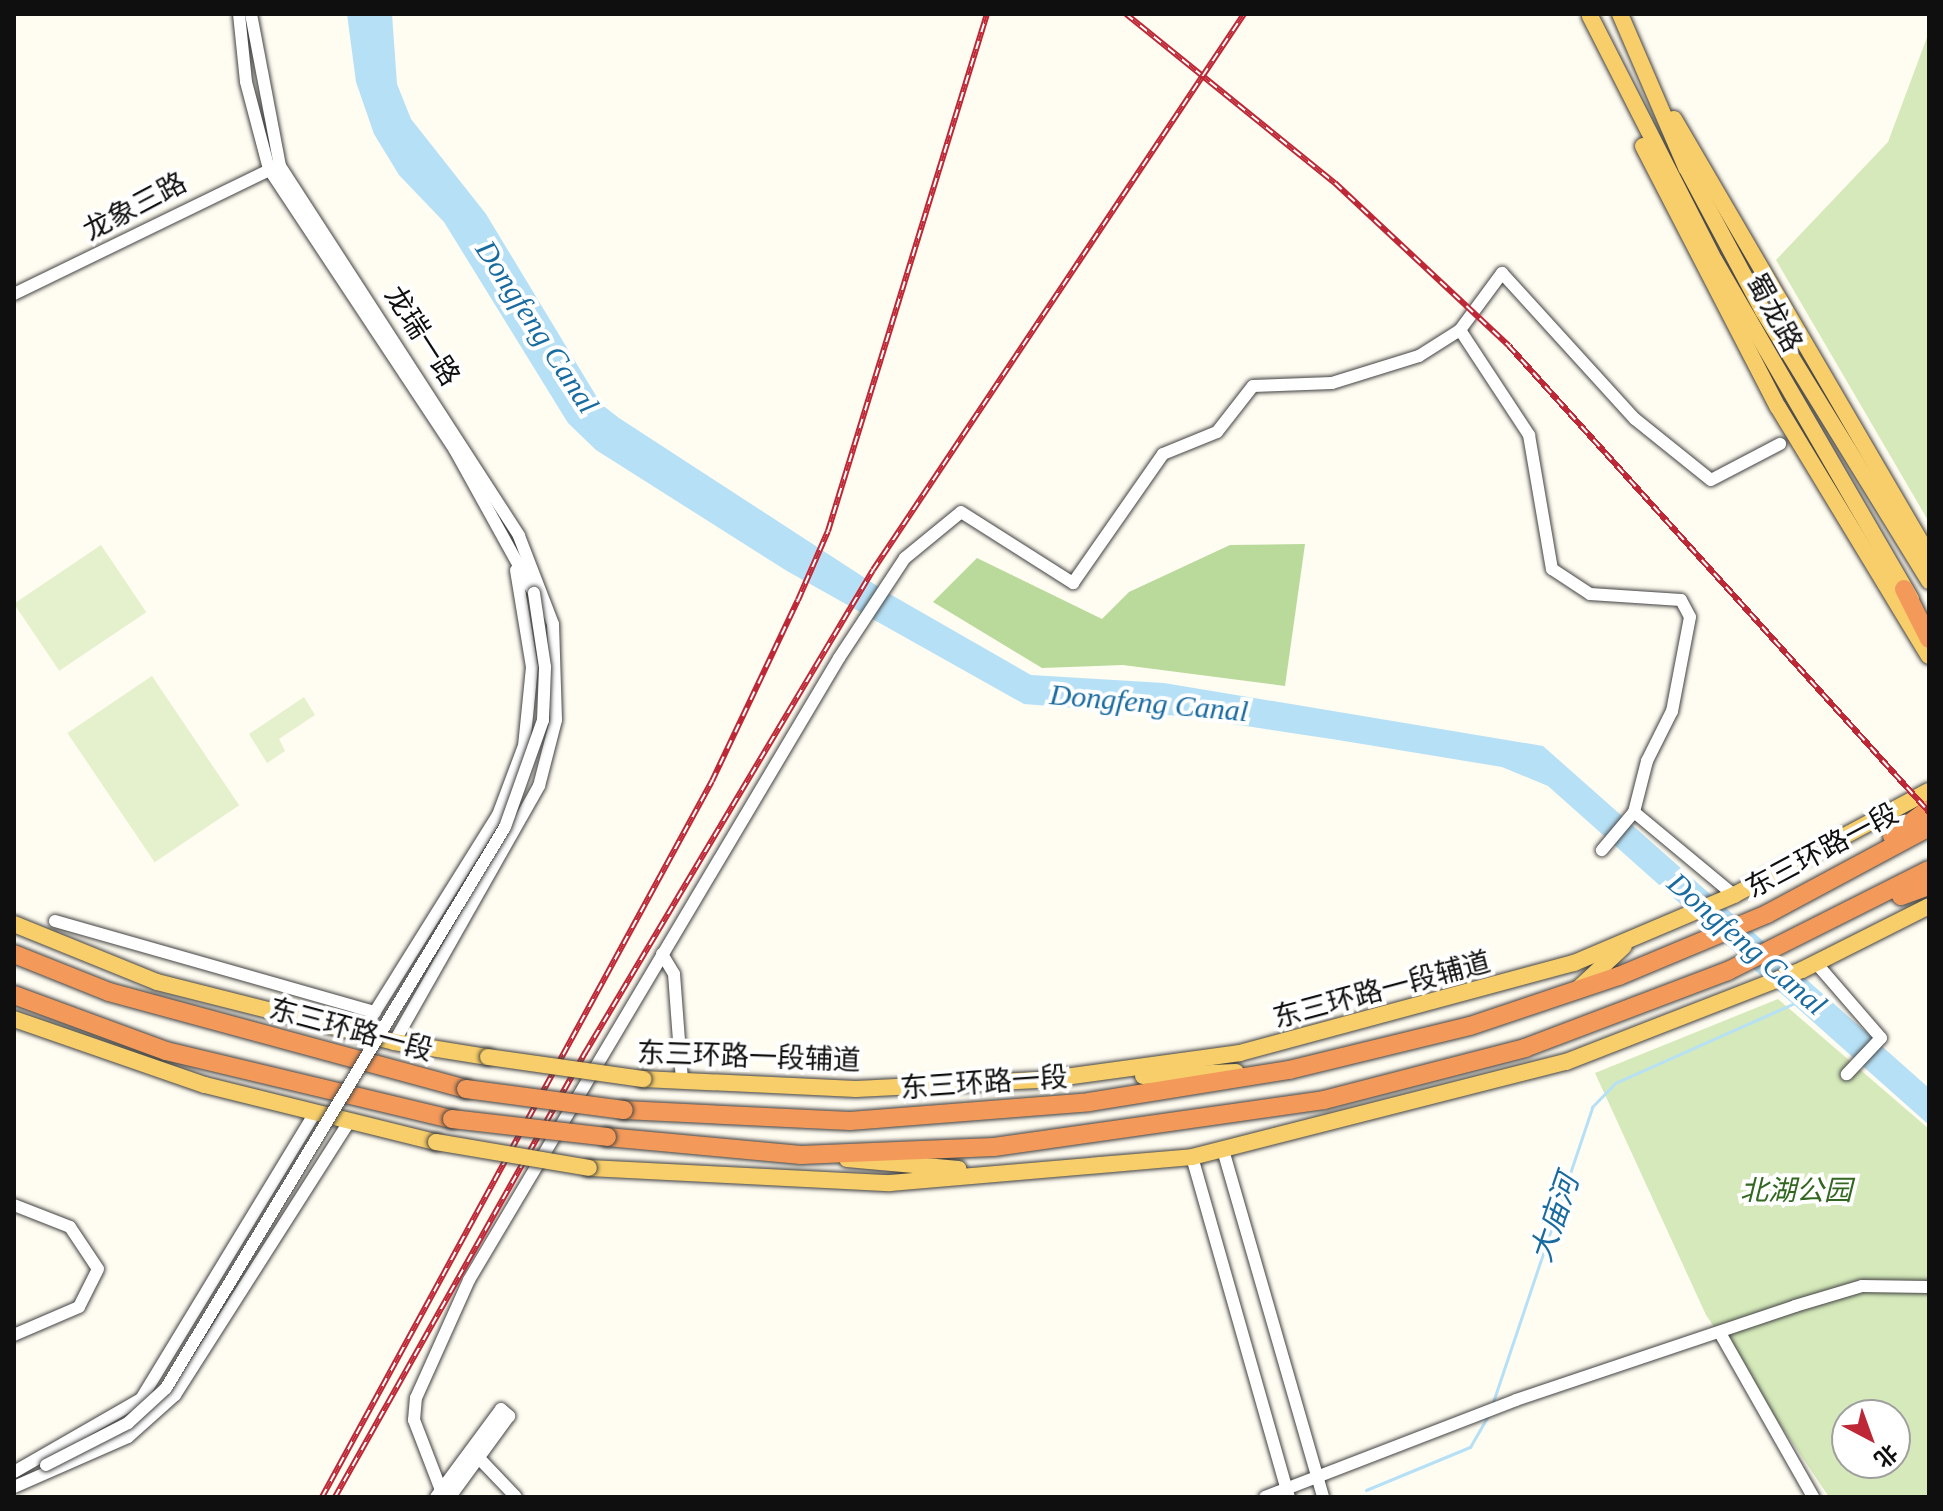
<!DOCTYPE html>
<html>
<head>
<meta charset="utf-8">
<style>
  body { margin:0 }
  #map { position:relative; width:1943px; height:1511px; overflow:hidden; background:#fffcf1; font-family:"Times New Roman","Noto Sans SC",serif }
  div>[style] { position:absolute }
  .green>* { inset:0; background:#d5e9ba }
  .forest>* { inset:0; background:#b9da9a }
  .pitch>* { inset:0; background:#e5f1cc; transform-origin:0 0 }
  .water>* { inset:0; background:#b6e0f6 }
  .stream>* { height:3px; margin:-1.5px; padding:0 1.5px; transform-origin:1.5px; border-radius:1.5px; background:#b6e0f6 }
  .roads { filter:drop-shadow(0 0 2px #424242) drop-shadow(0 0 2px #424242) }
  .minor>* { height:12px; margin:-6px; padding:0 6px; transform-origin:6px; border-radius:6px; background:#fff }
  .major>* { height:16px; margin:-8px; padding:0 8px; transform-origin:8px; border-radius:8px; background:#f7ce69 }
  .highway>* { height:18px; margin:-9px; padding:0 9px; transform-origin:9px; border-radius:9px; background:#f39a5b }
  .rail>* { height:6px; margin-top:-3px; transform-origin:0; background:repeating-linear-gradient(90deg,#fff 0 9px,#be2735 0 18px); box-sizing:border-box; border-block:2px solid #be2735 }
  .bridges { filter:drop-shadow(0 0 2px #424242) drop-shadow(0 0 2px #424242) }
  .minor-bridge>* { height:12px; margin:-6px; padding:0 6px; transform-origin:6px; border-radius:6px; background:#fff }
  .major-bridge>* { height:16px; margin:-8px; padding:0 8px; transform-origin:8px; border-radius:8px; background:#f7ce69 }
  .highway-bridge>* { height:18px; margin:-9px; padding:0 9px; transform-origin:9px; border-radius:9px; background:#f39a5b }
  span { translate:-50% -50%; white-space:nowrap; text-align:center; line-height:1.15; -webkit-text-stroke:8px #fff; paint-order:stroke }
  .street-label { font-size:28px; color:#0f0f0f }
  .park-label { font-size:28px; color:#31671f; font-style:italic }
  .water-label { font-size:30px; color:#186ba0; font-style:italic }
  .frame { position:absolute; inset:0; border:16px solid #0f0f0f; pointer-events:none }
  .north { position:absolute; left:1831px; top:1399px; width:80px; height:80px; box-sizing:border-box; background:#fff; border:2px solid #9f9f9f; border-radius:50%; rotate:139deg; font-size:22px; font-weight:700; line-height:32px; text-align:center; color:#0f0f0f }
  .north::after { content:''; display:block; margin:auto; width:28px; height:36px; background:#be2735; clip-path:polygon(50% 0,100% 100%,50% 72%,0 100%) }
</style>
</head>
<body>
<div id="map">
  <div class="green">
    <i style="clip-path:polygon(1929px 32px,1929px 522px,1776px 260px,1888px 142px)"></i>
    <i style="clip-path:polygon(evenodd,1778px 999px,1929px 1129px,1929px 1497px,1829px 1497px,1706px 1315px,1595px 1073px,1778px 999px,1847px 1415px,1895px 1415px,1895px 1463px,1847px 1463px,1847px 1415px)"></i>
  </div>
  <div class="forest">
    <i style="clip-path:polygon(1305px 544px,1285px 686px,1123px 665px,1042px 668px,933px 602px,977px 558px,1102px 619px,1129px 592px,1230px 545px)"></i>
  </div>
  <div class="pitch">
    <i style="left:101px;top:545px;width:81px;height:105px;rotate:56deg"></i>
    <i style="left:152px;top:676px;width:156px;height:102px;rotate:56deg"></i>
    <i style="clip-path:polygon(304px 697px,315px 715px,279px 739px,285px 751px,267px 763px,249px 734px)"></i>
  </div>
  <div class="water">
    <i style="clip-path:polygon(347px 14px,392px 14px,397px 84px,411px 119px,486px 214px,601px 404px,619px 418px,888px 593px,1031px 675px,1164px 683px,1543px 746px,1929px 1088px,1929px 1125px,1548px 786px,1502px 767px,1338px 740px,1180px 716px,1024px 704px,787px 571px,596px 450px,568px 423px,444px 222px,399px 175px,374px 134px,356px 82px)"></i>
  </div>
  <div class="stream">
    <i style="left:1492px;top:1405px;width:314px;rotate:-71.4deg"></i>
    <i style="left:1592px;top:1107px;width:33px;rotate:-46deg"></i>
    <i style="left:1615px;top:1083px;width:201px;rotate:-24deg"></i>
    <i style="left:1366px;top:1490px;width:113px;rotate:-22.5deg"></i>
    <i style="left:1470px;top:1447px;width:36px;rotate:-60deg"></i>
  </div>
  <div class="roads">
    <div class="minor">
      <i style="left:239px;top:14px;width:68px;rotate:84.1deg"></i>
      <i style="left:246px;top:82px;width:90px;rotate:75.2deg"></i>
      <i style="left:269px;top:169px;width:337px;rotate:56.5deg"></i>
      <i style="left:455px;top:450px;width:163px;rotate:61.1deg"></i>
      <i style="left:251px;top:14px;width:155px;rotate:79.2deg"></i>
      <i style="left:280px;top:166px;width:440px;rotate:57.1deg"></i>
      <i style="left:519px;top:536px;width:94px;rotate:68.9deg"></i>
      <i style="left:553px;top:624px;width:96px;rotate:88.2deg"></i>
      <i style="left:556px;top:720px;width:68px;rotate:104.4deg"></i>
      <i style="left:539px;top:786px;width:294px;rotate:119.5deg"></i>
      <i style="left:14px;top:294px;width:289px;rotate:-25.9deg"></i>
      <i style="left:1460px;top:330px;width:126px;rotate:56.7deg"></i>
      <i style="left:1529px;top:435px;width:136px;rotate:80.3deg"></i>
      <i style="left:1552px;top:569px;width:45px;rotate:33.3deg"></i>
      <i style="left:1590px;top:594px;width:91px;rotate:3.8deg"></i>
      <i style="left:1681px;top:600px;width:19px;rotate:62deg"></i>
      <i style="left:1690px;top:617px;width:96px;rotate:100.8deg"></i>
      <i style="left:1672px;top:711px;width:56px;rotate:116.6deg"></i>
      <i style="left:1647px;top:761px;width:53px;rotate:104.3deg"></i>
      <i style="left:1634px;top:812px;width:50px;rotate:130.1deg"></i>
      <i style="left:1634px;top:812px;width:130px;rotate:39.7deg"></i>
      <i style="left:55px;top:921px;width:333px;rotate:15.9deg"></i>
      <i style="left:662px;top:954px;width:23px;rotate:59deg"></i>
      <i style="left:674px;top:974px;width:107px;rotate:85.7deg"></i>
      <i style="left:1816px;top:963px;width:99px;rotate:49.1deg"></i>
      <i style="left:1881px;top:1038px;width:50px;rotate:133.4deg"></i>
      <i style="left:361px;top:1034px;width:258px;rotate:-58deg"></i>
      <i style="left:498px;top:815px;width:74px;rotate:-69.4deg"></i>
      <i style="left:524px;top:746px;width:79px;rotate:-84.2deg"></i>
      <i style="left:532px;top:667px;width:98px;rotate:-99.4deg"></i>
      <i style="left:1223px;top:1150px;width:361px;rotate:73.9deg"></i>
      <i style="left:1192px;top:1157px;width:354px;rotate:74.1deg"></i>
      <i style="left:14px;top:1205px;width:60px;rotate:21.4deg"></i>
      <i style="left:70px;top:1227px;width:50px;rotate:56.3deg"></i>
      <i style="left:98px;top:1269px;width:42px;rotate:116.6deg"></i>
      <i style="left:79px;top:1307px;width:71px;rotate:156.7deg"></i>
      <i style="left:1720px;top:1333px;width:189px;rotate:60.4deg"></i>
      <i style="left:475px;top:1454px;width:59px;rotate:46.4deg"></i>
      <i style="left:14px;top:1472px;width:146px;rotate:-29.9deg"></i>
      <i style="left:141px;top:1399px;width:331px;rotate:-58.7deg"></i>
      <i style="left:14px;top:1487px;width:124px;rotate:-23.7deg"></i>
      <i style="left:128px;top:1437px;width:63px;rotate:-41.8deg"></i>
      <i style="left:175px;top:1395px;width:322px;rotate:-57.5deg"></i>
      <i style="left:441px;top:1490px;width:75px;rotate:-111.1deg"></i>
      <i style="left:414px;top:1420px;width:22px;rotate:-85deg"></i>
      <i style="left:416px;top:1398px;width:129px;rotate:-65.8deg"></i>
      <i style="left:469px;top:1280px;width:724px;rotate:-59.25deg"></i>
      <i style="left:839px;top:658px;width:120px;rotate:-56.6deg"></i>
      <i style="left:905px;top:558px;width:72px;rotate:-39.4deg"></i>
      <i style="left:961px;top:512px;width:133px;rotate:32.4deg"></i>
      <i style="left:1073px;top:583px;width:157px;rotate:-55.1deg"></i>
      <i style="left:1163px;top:454px;width:58px;rotate:-22.2deg"></i>
      <i style="left:1217px;top:432px;width:58px;rotate:-52deg"></i>
      <i style="left:1253px;top:386px;width:79px;rotate:-2.2deg"></i>
      <i style="left:1332px;top:383px;width:91px;rotate:-17.2deg"></i>
      <i style="left:1419px;top:356px;width:49px;rotate:-32.4deg"></i>
      <i style="left:1460px;top:330px;width:71px;rotate:-53.6deg"></i>
      <i style="left:1502px;top:273px;width:197px;rotate:47.7deg"></i>
      <i style="left:1635px;top:419px;width:97px;rotate:38.8deg"></i>
      <i style="left:1711px;top:480px;width:78px;rotate:-27.6deg"></i>
      <i style="left:436px;top:1497px;width:109px;rotate:-53.5deg"></i>
      <i style="left:501px;top:1409px;width:11px;rotate:41deg"></i>
      <i style="left:509px;top:1416px;width:100px;rotate:126.1deg"></i>
      <i style="left:1265px;top:1497px;width:269px;rotate:-21.1deg"></i>
      <i style="left:1516px;top:1400px;width:294px;rotate:-18.6deg"></i>
      <i style="left:1795px;top:1306px;width:70px;rotate:-16.6deg"></i>
      <i style="left:1862px;top:1286px;width:67px;rotate:0.9deg"></i>
    </div>
    <div class="major">
      <i style="left:1620px;top:14px;width:167px;rotate:66.7deg"></i>
      <i style="left:1686px;top:167px;width:163px;rotate:61.9deg"></i>
      <i style="left:1763px;top:311px;width:317px;rotate:58.4deg"></i>
      <i style="left:1590px;top:16px;width:275px;rotate:63deg"></i>
      <i style="left:1715px;top:261px;width:391px;rotate:59.9deg"></i>
      <i style="left:1674px;top:119px;width:506px;rotate:59.74deg"></i>
      <i style="left:1643px;top:146px;width:294px;rotate:62.7deg"></i>
      <i style="left:1778px;top:407px;width:291px;rotate:58.8deg"></i>
      <i style="left:14px;top:924px;width:154px;rotate:22.1deg"></i>
      <i style="left:157px;top:982px;width:244px;rotate:14.2deg"></i>
      <i style="left:394px;top:1042px;width:95px;rotate:9.1deg"></i>
      <i style="left:1577px;top:990px;width:64px;rotate:-43.1deg"></i>
      <i style="left:14px;top:1019px;width:202px;rotate:19.1deg"></i>
      <i style="left:205px;top:1085px;width:238px;rotate:13.9deg"></i>
      <i style="left:1143px;top:1076px;width:93px;rotate:-2.5deg"></i>
      <i style="left:643px;top:1079px;width:213px;rotate:2.7deg"></i>
      <i style="left:856px;top:1089px;width:187px;rotate:-2.8deg"></i>
      <i style="left:1043px;top:1080px;width:199px;rotate:-7.8deg"></i>
      <i style="left:1240px;top:1053px;width:346px;rotate:-15.1deg"></i>
      <i style="left:1574px;top:963px;width:174px;rotate:-23deg"></i>
      <i style="left:1734px;top:895px;width:221px;rotate:-28.1deg"></i>
      <i style="left:847px;top:1159px;width:112px;rotate:5.1deg"></i>
      <i style="left:589px;top:1168px;width:301px;rotate:2.9deg"></i>
      <i style="left:890px;top:1183px;width:303px;rotate:-4.9deg"></i>
      <i style="left:1192px;top:1157px;width:386px;rotate:-14.3deg"></i>
      <i style="left:1566px;top:1062px;width:253px;rotate:-21.3deg"></i>
      <i style="left:1802px;top:970px;width:142px;rotate:-26.7deg"></i>
    </div>
    <div class="highway">
      <i style="left:1904px;top:589px;width:56px;rotate:63.4deg"></i>
      <i style="left:1892px;top:836px;width:46px;rotate:-36.1deg"></i>
      <i style="left:1901px;top:896px;width:30px;rotate:-20deg"></i>
      <i style="left:14px;top:954px;width:102px;rotate:21.8deg"></i>
      <i style="left:109px;top:992px;width:370px;rotate:15.2deg"></i>
      <i style="left:14px;top:995px;width:162px;rotate:20.2deg"></i>
      <i style="left:166px;top:1051px;width:294px;rotate:13.4deg"></i>
      <i style="left:624px;top:1110px;width:226px;rotate:2.8deg"></i>
      <i style="left:850px;top:1121px;width:240px;rotate:-4.5deg"></i>
      <i style="left:1089px;top:1102px;width:203px;rotate:-9.1deg"></i>
      <i style="left:1289px;top:1070px;width:186px;rotate:-13.7deg"></i>
      <i style="left:1470px;top:1026px;width:157px;rotate:-18.6deg"></i>
      <i style="left:1619px;top:976px;width:160px;rotate:-22.7deg"></i>
      <i style="left:1767px;top:914px;width:184px;rotate:-28.2deg"></i>
      <i style="left:607px;top:1137px;width:195px;rotate:5.3deg"></i>
      <i style="left:801px;top:1155px;width:193px;rotate:-2.4deg"></i>
      <i style="left:994px;top:1147px;width:333px;rotate:-8.1deg"></i>
      <i style="left:1324px;top:1100px;width:208px;rotate:-14.5deg"></i>
      <i style="left:1525px;top:1048px;width:217px;rotate:-20.8deg"></i>
      <i style="left:1728px;top:971px;width:225px;rotate:-26.7deg"></i>
    </div>
  </div>
  <div class="rail">
    <i style="left:1126px;top:14px;width:269px;rotate:39deg"></i>
    <i style="left:1335px;top:183px;width:238px;rotate:43.1deg"></i>
    <i style="left:1509px;top:346px;width:627px;rotate:47.97deg"></i>
    <i style="left:322px;top:1497px;width:815px;rotate:-61.42deg"></i>
    <i style="left:712px;top:781px;width:200px;rotate:-64.6deg"></i>
    <i style="left:798px;top:600px;width:75px;rotate:-66.5deg"></i>
    <i style="left:828px;top:531px;width:541px;rotate:-72.91deg"></i>
    <i style="left:335px;top:1497px;width:510px;rotate:-60.62deg"></i>
    <i style="left:585px;top:1053px;width:562px;rotate:-59.19deg"></i>
    <i style="left:873px;top:570px;width:668px;rotate:-56.29deg"></i>
  </div>
  <div class="bridges">
    <div class="minor-bridge">
      <i style="left:46px;top:1465px;width:92px;rotate:-27.1deg"></i>
      <i style="left:128px;top:1423px;width:52px;rotate:-42.6deg"></i>
      <i style="left:166px;top:1388px;width:655px;rotate:-58.86deg"></i>
      <i style="left:505px;top:827px;width:114px;rotate:-70.4deg"></i>
      <i style="left:543px;top:720px;width:53px;rotate:-87.8deg"></i>
      <i style="left:545px;top:667px;width:75px;rotate:-98.5deg"></i>
    </div>
    <div class="major-bridge">
      <i style="left:488px;top:1057px;width:157px;rotate:8.1deg"></i>
      <i style="left:436px;top:1142px;width:155px;rotate:9.6deg"></i>
    </div>
    <div class="highway-bridge">
      <i style="left:466px;top:1089px;width:159px;rotate:7.6deg"></i>
      <i style="left:452px;top:1119px;width:156px;rotate:6.6deg"></i>
    </div>
  </div>
  <div class="street-label">
    <span style="left:135px;top:207px;rotate:-28deg">龙象三路</span>
    <span style="left:1774px;top:313px;rotate:61deg">蜀龙路</span>
    <span style="left:422px;top:336px;rotate:57deg">龙瑞一路</span>
    <span style="left:1822px;top:851px;rotate:-28deg">东三环路一段</span>
    <span style="left:1382px;top:990px;rotate:-15deg">东三环路一段辅道</span>
    <span style="left:351px;top:1030px;rotate:15deg">东三环路一段</span>
    <span style="left:749px;top:1057px;rotate:2deg">东三环路一段辅道</span>
    <span style="left:984px;top:1083px;rotate:-4deg">东三环路一段</span>
  </div>
  <div class="park-label">
    <span style="left:1796px;top:1191px">北湖公园</span>
  </div>
  <div class="water-label">
    <span style="left:537px;top:327px;rotate:57deg">Dongfeng Canal</span>
    <span style="left:1149px;top:703px;rotate:5deg">Dongfeng Canal</span>
    <span style="left:1747px;top:944px;rotate:41deg">Dongfeng Canal</span>
    <span style="left:1555px;top:1218px;rotate:-71deg">大庙河</span>
  </div>
  <div class="frame"></div>
  <div class="north">北</div>
</div>
</body>
</html>
